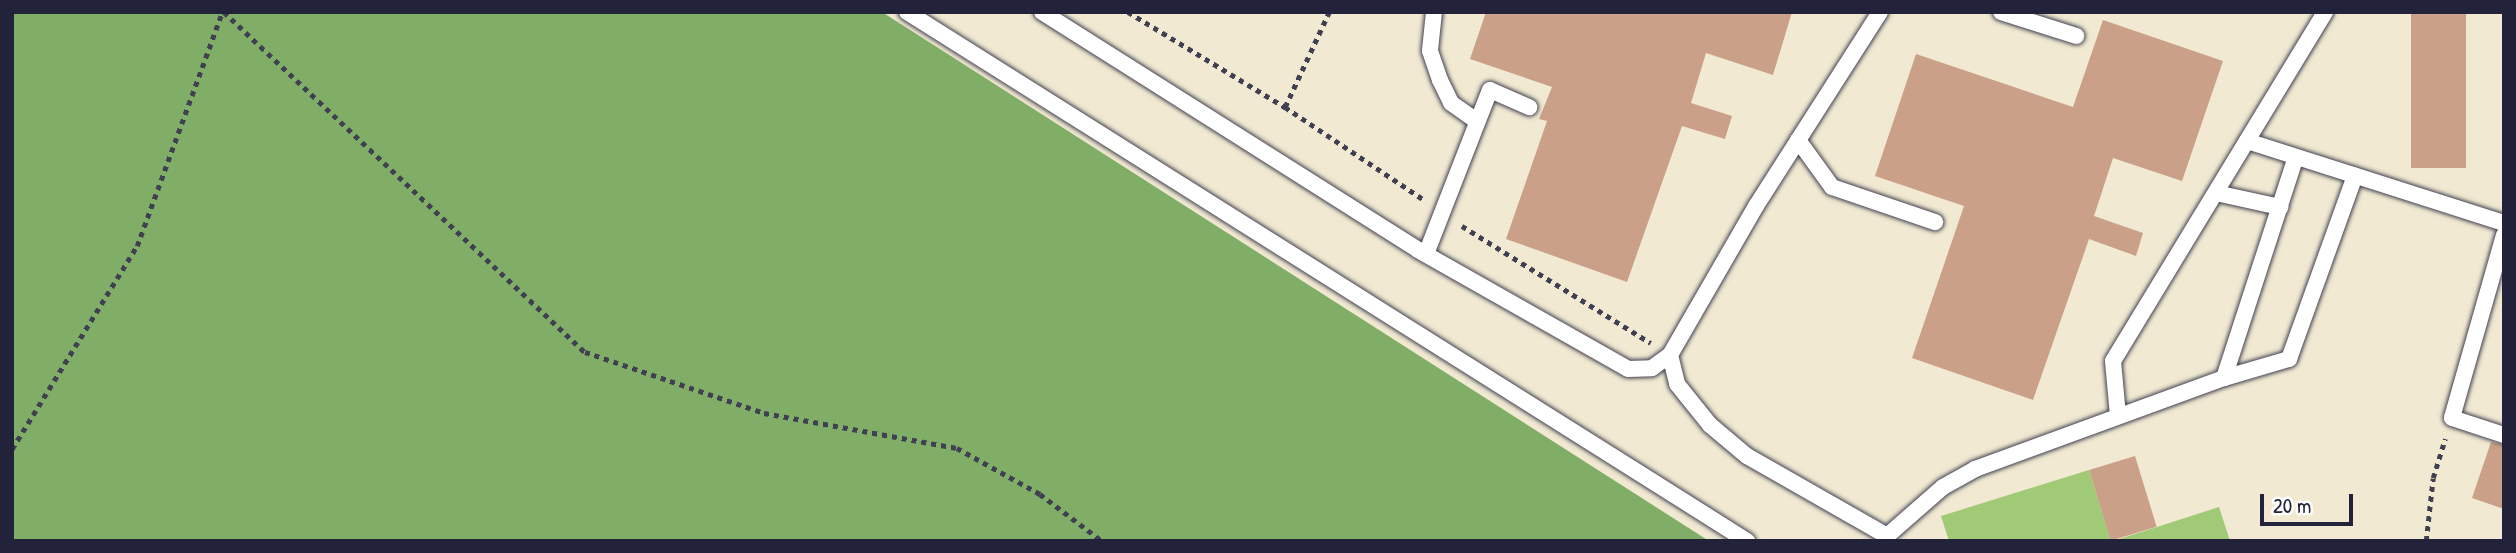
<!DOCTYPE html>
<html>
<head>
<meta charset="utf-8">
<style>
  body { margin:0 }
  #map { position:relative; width:2516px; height:553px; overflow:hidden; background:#f1e9d1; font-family:"Patrick Hand",sans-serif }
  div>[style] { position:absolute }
  .green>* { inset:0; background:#a1ca76 }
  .forest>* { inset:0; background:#80ae67 }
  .building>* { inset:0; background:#cba088; transform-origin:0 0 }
  .path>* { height:4.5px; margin-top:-2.25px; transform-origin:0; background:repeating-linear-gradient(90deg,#414052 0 5px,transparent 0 10px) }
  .roads { filter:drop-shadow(0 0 2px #414052) drop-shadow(0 0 2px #414052) }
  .service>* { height:16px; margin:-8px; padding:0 8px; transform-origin:8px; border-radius:8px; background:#fff }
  span { translate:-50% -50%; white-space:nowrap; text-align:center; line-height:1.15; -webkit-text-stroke:5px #fff; paint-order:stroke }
  .frame { position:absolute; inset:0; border:14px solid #22223b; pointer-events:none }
  .scale { position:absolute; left:2260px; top:494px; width:93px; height:32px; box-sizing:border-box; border:4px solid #22223b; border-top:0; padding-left:9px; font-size:21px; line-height:24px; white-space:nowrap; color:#22223b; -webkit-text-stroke:5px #fff; paint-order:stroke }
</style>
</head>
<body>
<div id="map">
  <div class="green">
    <i style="clip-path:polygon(2089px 470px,2111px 541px,1949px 541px,1941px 516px)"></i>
    <i style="clip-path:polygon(2219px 507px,2230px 541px,2113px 541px,2157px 527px)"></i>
  </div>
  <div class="forest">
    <i style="clip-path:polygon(12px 12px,882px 12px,1709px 541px,12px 541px)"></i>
  </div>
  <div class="building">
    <i style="clip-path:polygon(1486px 12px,1792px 12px,1773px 75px,1706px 53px,1691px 103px,1732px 116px,1725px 139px,1682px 126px,1627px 282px,1506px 239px,1547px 121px,1539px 119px,1552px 87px,1470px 59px)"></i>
    <i style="left:2411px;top:12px;width:55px;height:156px"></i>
    <i style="clip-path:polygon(2103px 20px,2223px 61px,2182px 181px,2113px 158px,2094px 216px,2143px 233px,2136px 256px,2089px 239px,2033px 400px,1912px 358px,1964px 206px,1875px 176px,1916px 54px,2073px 107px)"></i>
    <i style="clip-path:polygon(2491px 442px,2504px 445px,2504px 509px,2472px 498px)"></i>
    <i style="left:2135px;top:456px;width:74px;height:48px;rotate:73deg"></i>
  </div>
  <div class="path">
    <i style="left:224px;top:12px;width:496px;rotate:43.3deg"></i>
    <i style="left:585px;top:352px;width:189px;rotate:18.8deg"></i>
    <i style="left:764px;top:413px;width:196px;rotate:10.3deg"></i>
    <i style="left:957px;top:448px;width:95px;rotate:29deg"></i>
    <i style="left:1040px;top:494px;width:78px;rotate:37.2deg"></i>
    <i style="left:1128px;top:12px;width:184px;rotate:31.2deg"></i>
    <i style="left:1285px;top:107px;width:166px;rotate:33.7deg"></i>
    <i style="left:1285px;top:107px;width:105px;rotate:-65.1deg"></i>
    <i style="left:1462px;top:226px;width:222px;rotate:31.8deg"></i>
    <i style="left:12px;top:449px;width:238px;rotate:-58.4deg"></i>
    <i style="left:137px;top:246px;width:249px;rotate:-70deg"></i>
    <i style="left:2426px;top:541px;width:63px;rotate:-83.7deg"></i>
    <i style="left:2433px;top:478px;width:41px;rotate:-72.9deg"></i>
  </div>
  <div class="roads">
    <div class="service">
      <i style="left:907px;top:12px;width:993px;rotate:32.2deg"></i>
      <i style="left:1042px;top:12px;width:445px;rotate:32.3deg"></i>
      <i style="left:1418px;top:250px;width:241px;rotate:29.5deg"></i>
      <i style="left:1628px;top:369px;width:24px;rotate:-2deg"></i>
      <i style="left:1652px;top:368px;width:22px;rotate:-36deg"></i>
      <i style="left:1670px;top:355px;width:172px;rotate:-60deg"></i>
      <i style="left:1756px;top:206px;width:230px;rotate:-57.4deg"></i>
      <i style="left:1434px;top:12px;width:39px;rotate:96deg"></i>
      <i style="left:1430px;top:51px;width:31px;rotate:71deg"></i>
      <i style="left:1440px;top:80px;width:25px;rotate:64deg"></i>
      <i style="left:1451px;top:103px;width:32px;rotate:35deg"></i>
      <i style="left:2001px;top:12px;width:79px;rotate:17.7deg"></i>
      <i style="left:1798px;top:140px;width:58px;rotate:54.1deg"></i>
      <i style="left:1832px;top:187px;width:109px;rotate:18.8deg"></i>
      <i style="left:2247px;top:141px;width:270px;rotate:17.7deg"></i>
      <i style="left:2216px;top:193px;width:66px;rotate:12.3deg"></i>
      <i style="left:2504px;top:235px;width:190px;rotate:105.9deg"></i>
      <i style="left:2452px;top:418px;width:55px;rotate:18.1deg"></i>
      <i style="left:1426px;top:254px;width:176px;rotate:-68.7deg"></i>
      <i style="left:1490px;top:90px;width:43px;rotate:23.6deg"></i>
      <i style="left:1670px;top:355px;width:30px;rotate:76deg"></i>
      <i style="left:1677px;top:384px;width:53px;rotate:51.2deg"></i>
      <i style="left:1710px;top:425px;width:48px;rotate:40deg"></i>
      <i style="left:1747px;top:456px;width:161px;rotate:29.7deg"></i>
      <i style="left:1887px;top:536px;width:74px;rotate:-41.2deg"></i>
      <i style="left:1943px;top:487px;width:37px;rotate:-29deg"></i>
      <i style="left:1975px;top:469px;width:265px;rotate:-20.1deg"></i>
      <i style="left:2224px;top:378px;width:68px;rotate:-16.3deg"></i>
      <i style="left:2289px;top:359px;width:195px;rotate:-70.2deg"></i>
      <i style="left:2224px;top:378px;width:232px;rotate:-72deg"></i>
      <i style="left:2118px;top:416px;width:55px;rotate:-95.2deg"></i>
      <i style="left:2113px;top:361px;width:408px;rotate:-58.7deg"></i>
    </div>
  </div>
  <div class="frame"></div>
  <div class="scale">20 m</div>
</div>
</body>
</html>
